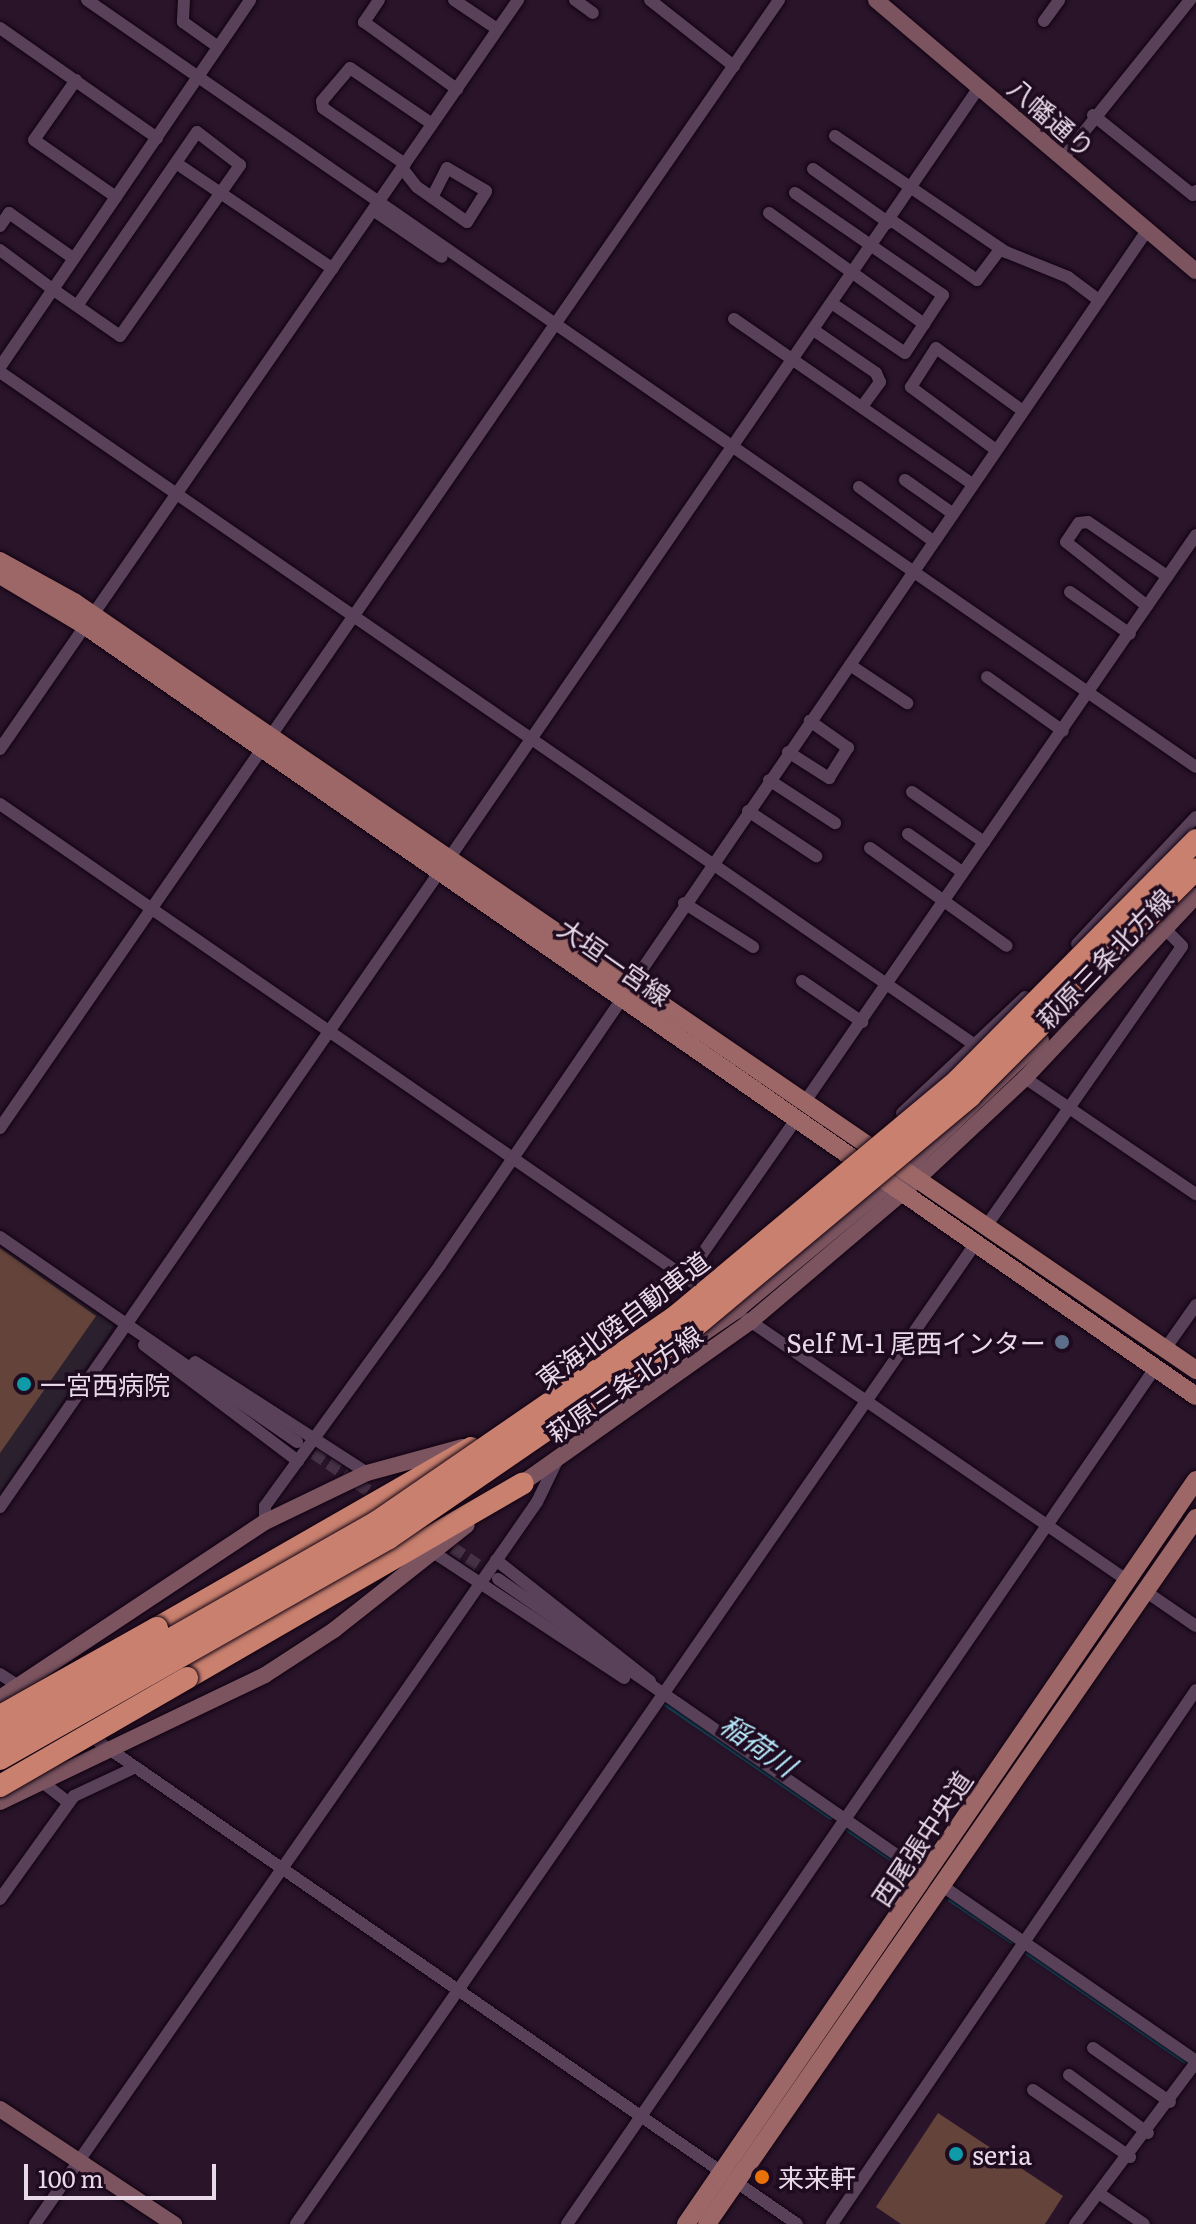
<!DOCTYPE html>
<html>
<head>
<meta charset="utf-8">
<style>
  body { margin:0 }
  #map { position:relative; width:1196px; height:2224px; overflow:hidden; background:#291429; font-family:Literata,"Noto Sans JP",serif }
  div>[style] { position:absolute }
  .medical>* { inset:0; background:#2a202e }
  .stream>* { height:4px; margin:-2px; padding:0 2px; transform-origin:2px; border-radius:2px; background:#155467 }
  .building>* { inset:0; background:#64433a }
  .street-tunnel>* { height:12px; margin-top:-6px; transform-origin:0; background:repeating-linear-gradient(90deg,#463246 0 12px,transparent 0 18px) }
  .roads { filter:drop-shadow(0 0 2px #100211) drop-shadow(0 0 2px #100211) }
  .street>* { height:12px; margin:-6px; padding:0 6px; transform-origin:6px; border-radius:6px; background:#594159 }
  .secondary>* { height:16px; margin:-8px; padding:0 8px; transform-origin:8px; border-radius:8px; background:#7b5460 }
  .primary>* { height:18px; margin:-9px; padding:0 9px; transform-origin:9px; border-radius:9px; background:#9c6766 }
  .highway>* { height:22px; margin:-11px; padding:0 11px; transform-origin:11px; border-radius:11px; background:#c9806f }
  .bridges { filter:drop-shadow(0 0 2px #100211) drop-shadow(0 0 2px #100211) }
  .highway-bridge>* { height:22px; margin:-11px; padding:0 11px; transform-origin:11px; border-radius:11px; background:#c9806f }
  .dots>* { width:22px; height:22px; translate:-50% -50%; box-sizing:border-box; border:4px solid #1f0b1f; border-radius:50% }
  span { translate:-50% -50%; white-space:nowrap; text-align:center; line-height:1.15; -webkit-text-stroke:7px #1f0b1f; paint-order:stroke }
  .street-label { font-size:26px; color:#e8dae8 }
  .poi-label { font-size:26px; color:#e8dae8 }
  .right { translate:-100% -50%; text-align:right }
  .left { translate:0 -50%; text-align:left }
  .water-label { font-size:28px; color:#b5e8fb; font-style:italic }
  .scale { position:absolute; left:24px; top:2164px; width:192px; height:36px; box-sizing:border-box; border:4px solid #e8dae8; border-top:0; padding-left:10px; font-size:24px; line-height:28px; white-space:nowrap; color:#e8dae8; -webkit-text-stroke:6px #1f0b1f; paint-order:stroke }
</style>
</head>
<body>
<div id="map">
  <div class="medical">
    <i style="clip-path:polygon(0 1246px,114px 1326px,0 1492px)"></i>
  </div>
  <div class="stream">
    <i style="left:665px;top:1704px;width:201px;rotate:34.5deg"></i>
    <i style="left:845px;top:1828px;width:76px;rotate:34.3deg"></i>
    <i style="left:950px;top:1900px;width:75px;rotate:34.1deg"></i>
    <i style="left:1024px;top:1951px;width:198px;rotate:34.5deg"></i>
  </div>
  <div class="building">
    <i style="clip-path:polygon(0 1248px,96px 1316px,0 1453px)"></i>
    <i style="clip-path:polygon(938px 2113px,1063px 2196px,1045px 2224px,901px 2224px,876px 2207px)"></i>
  </div>
  <div class="street-tunnel">
    <i style="left:299px;top:1443px;width:102px;rotate:34.6deg"></i>
    <i style="left:438px;top:1538px;width:69px;rotate:34.4deg"></i>
  </div>
  <div class="roads">
    <div class="street">
      <i style="left:87px;top:0;width:1348px;rotate:34.67deg"></i>
      <i style="left:184px;top:0;width:22px;rotate:93deg"></i>
      <i style="left:183px;top:22px;width:43px;rotate:35.5deg"></i>
      <i style="left:379px;top:0;width:27px;rotate:124deg"></i>
      <i style="left:364px;top:22px;width:115px;rotate:35.8deg"></i>
      <i style="left:454px;top:0;width:52px;rotate:34deg"></i>
      <i style="left:575px;top:0;width:22px;rotate:36deg"></i>
      <i style="left:650px;top:0;width:107px;rotate:38.2deg"></i>
      <i style="left:1044px;top:21px;width:26px;rotate:-54deg"></i>
      <i style="left:0;top:28px;width:192px;rotate:35deg"></i>
      <i style="left:76px;top:80px;width:73px;rotate:125deg"></i>
      <i style="left:34px;top:140px;width:100px;rotate:34.8deg"></i>
      <i style="left:1093px;top:115px;width:128px;rotate:38.7deg"></i>
      <i style="left:1193px;top:195px;width:5px;rotate:-53deg"></i>
      <i style="left:835px;top:136px;width:207px;rotate:34.2deg"></i>
      <i style="left:1006px;top:252px;width:67px;rotate:22deg"></i>
      <i style="left:1068px;top:277px;width:39px;rotate:37deg"></i>
      <i style="left:1063px;top:158px;width:203px;rotate:-51.2deg"></i>
      <i style="left:176px;top:163px;width:189px;rotate:34deg"></i>
      <i style="left:405px;top:164px;width:99px;rotate:-145.7deg"></i>
      <i style="left:323px;top:108px;width:7px;rotate:-98deg"></i>
      <i style="left:322px;top:101px;width:43px;rotate:-49.7deg"></i>
      <i style="left:350px;top:68px;width:99px;rotate:34.3deg"></i>
      <i style="left:402px;top:168px;width:24px;rotate:52deg"></i>
      <i style="left:417px;top:187px;width:61px;rotate:35deg"></i>
      <i style="left:467px;top:222px;width:36px;rotate:-58deg"></i>
      <i style="left:486px;top:191px;width:45px;rotate:-149.5deg"></i>
      <i style="left:447px;top:168px;width:33px;rotate:117deg"></i>
      <i style="left:813px;top:169px;width:93px;rotate:35.4deg"></i>
      <i style="left:795px;top:193px;width:180px;rotate:34.6deg"></i>
      <i style="left:943px;top:295px;width:69px;rotate:123.2deg"></i>
      <i style="left:905px;top:353px;width:87px;rotate:-145.8deg"></i>
      <i style="left:373px;top:210px;width:83px;rotate:34.3deg"></i>
      <i style="left:769px;top:213px;width:191px;rotate:35.6deg"></i>
      <i style="left:891px;top:220px;width:105px;rotate:34.9deg"></i>
      <i style="left:977px;top:280px;width:39px;rotate:-53deg"></i>
      <i style="left:0;top:226px;width:16px;rotate:-55deg"></i>
      <i style="left:9px;top:213px;width:78px;rotate:35.1deg"></i>
      <i style="left:0;top:250px;width:64px;rotate:36.7deg"></i>
      <i style="left:51px;top:288px;width:84px;rotate:34.8deg"></i>
      <i style="left:120px;top:336px;width:209px;rotate:-54.9deg"></i>
      <i style="left:240px;top:165px;width:54px;rotate:-142.5deg"></i>
      <i style="left:197px;top:132px;width:211px;rotate:124.6deg"></i>
      <i style="left:734px;top:319px;width:290px;rotate:34.7deg"></i>
      <i style="left:815px;top:331px;width:74px;rotate:34.5deg"></i>
      <i style="left:876px;top:373px;width:10px;rotate:66deg"></i>
      <i style="left:880px;top:382px;width:31px;rotate:126deg"></i>
      <i style="left:0;top:367px;width:444px;rotate:-55.7deg"></i>
      <i style="left:0;top:372px;width:1185px;rotate:34.62deg"></i>
      <i style="left:996px;top:450px;width:106px;rotate:-143.5deg"></i>
      <i style="left:911px;top:387px;width:46px;rotate:-57.3deg"></i>
      <i style="left:936px;top:348px;width:107px;rotate:35.9deg"></i>
      <i style="left:905px;top:480px;width:57px;rotate:35.1deg"></i>
      <i style="left:859px;top:487px;width:92px;rotate:36.1deg"></i>
      <i style="left:1070px;top:592px;width:73px;rotate:35deg"></i>
      <i style="left:1147px;top:606px;width:103px;rotate:-141.7deg"></i>
      <i style="left:1066px;top:542px;width:23px;rotate:-56deg"></i>
      <i style="left:1079px;top:523px;width:9px;rotate:-6deg"></i>
      <i style="left:1088px;top:522px;width:96px;rotate:34.4deg"></i>
      <i style="left:850px;top:665px;width:69px;rotate:33.7deg"></i>
      <i style="left:987px;top:677px;width:93px;rotate:35.4deg"></i>
      <i style="left:0;top:749px;width:911px;rotate:-55.33deg"></i>
      <i style="left:788px;top:752px;width:49px;rotate:32.4deg"></i>
      <i style="left:829px;top:778px;width:36px;rotate:-58deg"></i>
      <i style="left:848px;top:748px;width:47px;rotate:-144.6deg"></i>
      <i style="left:769px;top:780px;width:79px;rotate:33.1deg"></i>
      <i style="left:912px;top:792px;width:88px;rotate:34.8deg"></i>
      <i style="left:0;top:804px;width:860px;rotate:34.63deg"></i>
      <i style="left:748px;top:811px;width:82px;rotate:33.5deg"></i>
      <i style="left:908px;top:834px;width:66px;rotate:35.1deg"></i>
      <i style="left:870px;top:848px;width:168px;rotate:35.6deg"></i>
      <i style="left:448px;top:860px;width:939px;rotate:-55.5deg"></i>
      <i style="left:684px;top:903px;width:82px;rotate:32.5deg"></i>
      <i style="left:1077px;top:944px;width:174px;rotate:-46.9deg"></i>
      <i style="left:802px;top:981px;width:73px;rotate:34.3deg"></i>
      <i style="left:1025px;top:1078px;width:207px;rotate:34.2deg"></i>
      <i style="left:804px;top:1103px;width:690px;rotate:-55.39deg"></i>
      <i style="left:902px;top:1113px;width:169px;rotate:-43.3deg"></i>
      <i style="left:0;top:1128px;width:1371px;rotate:-55.37deg"></i>
      <i style="left:987px;top:1225px;width:340px;rotate:-55deg"></i>
      <i style="left:1182px;top:946px;width:23px;rotate:-135deg"></i>
      <i style="left:0;top:1237px;width:361px;rotate:34.6deg"></i>
      <i style="left:686px;top:1277px;width:189px;rotate:-55.1deg"></i>
      <i style="left:747px;top:1319px;width:462px;rotate:34.5deg"></i>
      <i style="left:144px;top:1345px;width:193px;rotate:37deg"></i>
      <i style="left:1165px;top:1349px;width:54px;rotate:-54.8deg"></i>
      <i style="left:195px;top:1362px;width:205px;rotate:32.8deg"></i>
      <i style="left:0;top:1507px;width:773px;rotate:-55.32deg"></i>
      <i style="left:265px;top:1522px;width:16px;rotate:-90deg"></i>
      <i style="left:265px;top:1506px;width:298px;rotate:-54deg"></i>
      <i style="left:440px;top:1265px;width:1255px;rotate:-55.65deg"></i>
      <i style="left:433px;top:1552px;width:229px;rotate:33.4deg"></i>
      <i style="left:496px;top:1560px;width:196px;rotate:38.2deg"></i>
      <i style="left:498px;top:1579px;width:522px;rotate:34.7deg"></i>
      <i style="left:1145px;top:1591px;width:62px;rotate:34.5deg"></i>
      <i style="left:0;top:1674px;width:30px;rotate:33deg"></i>
      <i style="left:86px;top:1733px;width:864px;rotate:34.63deg"></i>
      <i style="left:41px;top:1781px;width:34px;rotate:38deg"></i>
      <i style="left:941px;top:1885px;width:310px;rotate:34.6deg"></i>
      <i style="left:0;top:1899px;width:127px;rotate:-54.3deg"></i>
      <i style="left:74px;top:1796px;width:68px;rotate:-25.1deg"></i>
      <i style="left:1093px;top:2048px;width:94px;rotate:35deg"></i>
      <i style="left:1069px;top:2075px;width:98px;rotate:36.3deg"></i>
      <i style="left:1033px;top:2090px;width:118px;rotate:34.6deg"></i>
      <i style="left:1100px;top:2194px;width:53px;rotate:34.3deg"></i>
      <i style="left:35px;top:2224px;width:879px;rotate:-55.19deg"></i>
      <i style="left:537px;top:1502px;width:46px;rotate:-64deg"></i>
      <i style="left:296px;top:2224px;width:1192px;rotate:-55.28deg"></i>
      <i style="left:567px;top:2224px;width:1038px;rotate:-55.51deg"></i>
      <i style="left:832px;top:2224px;width:646px;rotate:-55.72deg"></i>
      <i style="left:1075px;top:2224px;width:202px;rotate:-53.2deg"></i>
    </div>
    <div class="secondary">
      <i style="left:876px;top:0;width:419px;rotate:40.3deg"></i>
      <i style="left:647px;top:1372px;width:108px;rotate:-34.4deg"></i>
      <i style="left:736px;top:1311px;width:197px;rotate:-39.7deg"></i>
      <i style="left:888px;top:1185px;width:211px;rotate:-43.5deg"></i>
      <i style="left:514px;top:1489px;width:289px;rotate:-35.3deg"></i>
      <i style="left:750px;top:1322px;width:198px;rotate:-40.3deg"></i>
      <i style="left:901px;top:1194px;width:170px;rotate:-43.1deg"></i>
      <i style="left:1025px;top:1078px;width:250px;rotate:-46.8deg"></i>
      <i style="left:0;top:1698px;width:318px;rotate:-33.6deg"></i>
      <i style="left:265px;top:1522px;width:113px;rotate:-25.7deg"></i>
      <i style="left:367px;top:1473px;width:99px;rotate:-15.2deg"></i>
      <i style="left:0;top:1802px;width:294px;rotate:-25.6deg"></i>
      <i style="left:265px;top:1675px;width:82px;rotate:-33.1deg"></i>
      <i style="left:334px;top:1630px;width:169px;rotate:-38.3deg"></i>
      <i style="left:0;top:2109px;width:209px;rotate:33.5deg"></i>
    </div>
    <div class="primary">
      <i style="left:0;top:561px;width:85px;rotate:29deg"></i>
      <i style="left:74px;top:602px;width:1360px;rotate:34.39deg"></i>
      <i style="left:0;top:575px;width:98px;rotate:30.8deg"></i>
      <i style="left:84px;top:625px;width:1353px;rotate:34.74deg"></i>
      <i style="left:686px;top:2224px;width:902px;rotate:-55.57deg"></i>
      <i style="left:707px;top:2224px;width:859px;rotate:-55.29deg"></i>
    </div>
    <div class="highway">
      <i style="left:157px;top:1628px;width:362px;rotate:-29.8deg"></i>
      <i style="left:187px;top:1678px;width:388px;rotate:-30.1deg"></i>
    </div>
  </div>
  <div class="bridges">
    <div class="highway-bridge">
      <i style="left:0;top:1716px;width:180px;rotate:-29.3deg"></i>
      <i style="left:0;top:1736px;width:435px;rotate:-29.6deg"></i>
      <i style="left:378px;top:1521px;width:360px;rotate:-34.5deg"></i>
      <i style="left:675px;top:1317px;width:369px;rotate:-39.9deg"></i>
      <i style="left:958px;top:1080px;width:338px;rotate:-45.2deg"></i>
      <i style="left:0;top:1759px;width:447px;rotate:-29.6deg"></i>
      <i style="left:389px;top:1538px;width:362px;rotate:-34.5deg"></i>
      <i style="left:687px;top:1333px;width:369px;rotate:-39.9deg"></i>
      <i style="left:970px;top:1096px;width:320px;rotate:-45.1deg"></i>
      <i style="left:0;top:1786px;width:216px;rotate:-30deg"></i>
    </div>
  </div>
  <div class="dots">
    <i style="left:1062px;top:1342px;background:#5c6f8a"></i>
    <i style="left:24px;top:1384px;background:#0f9aa8"></i>
    <i style="left:956px;top:2154px;background:#0f9aa8"></i>
    <i style="left:762px;top:2177px;background:#e8710a"></i>
  </div>
  <div class="street-label">
    <span style="left:1052px;top:117px;rotate:41deg">八幡通り</span>
    <span style="left:1104px;top:958px;rotate:-46deg">萩原三条北方線</span>
    <span style="left:615px;top:961px;rotate:35deg">大垣一宮線</span>
    <span style="left:622px;top:1319px;rotate:-37deg">東海北陸自動車道</span>
    <span style="left:624px;top:1383px;rotate:-35deg">萩原三条北方線</span>
    <span style="left:921px;top:1838px;rotate:-56deg">西尾張中央道</span>
  </div>
  <div class="poi-label">
    <span class="right" style="left:1046px;top:1342px">Self M-1 尾西インター</span>
    <span class="left" style="left:40px;top:1384px">一宮西病院</span>
    <span class="left" style="left:972px;top:2154px">seria</span>
    <span class="left" style="left:778px;top:2177px">来来軒</span>
  </div>
  <div class="water-label">
    <span style="left:759px;top:1744px;rotate:35deg">稲荷川</span>
  </div>
  <div class="scale">100 m</div>
</div>
</body>
</html>
